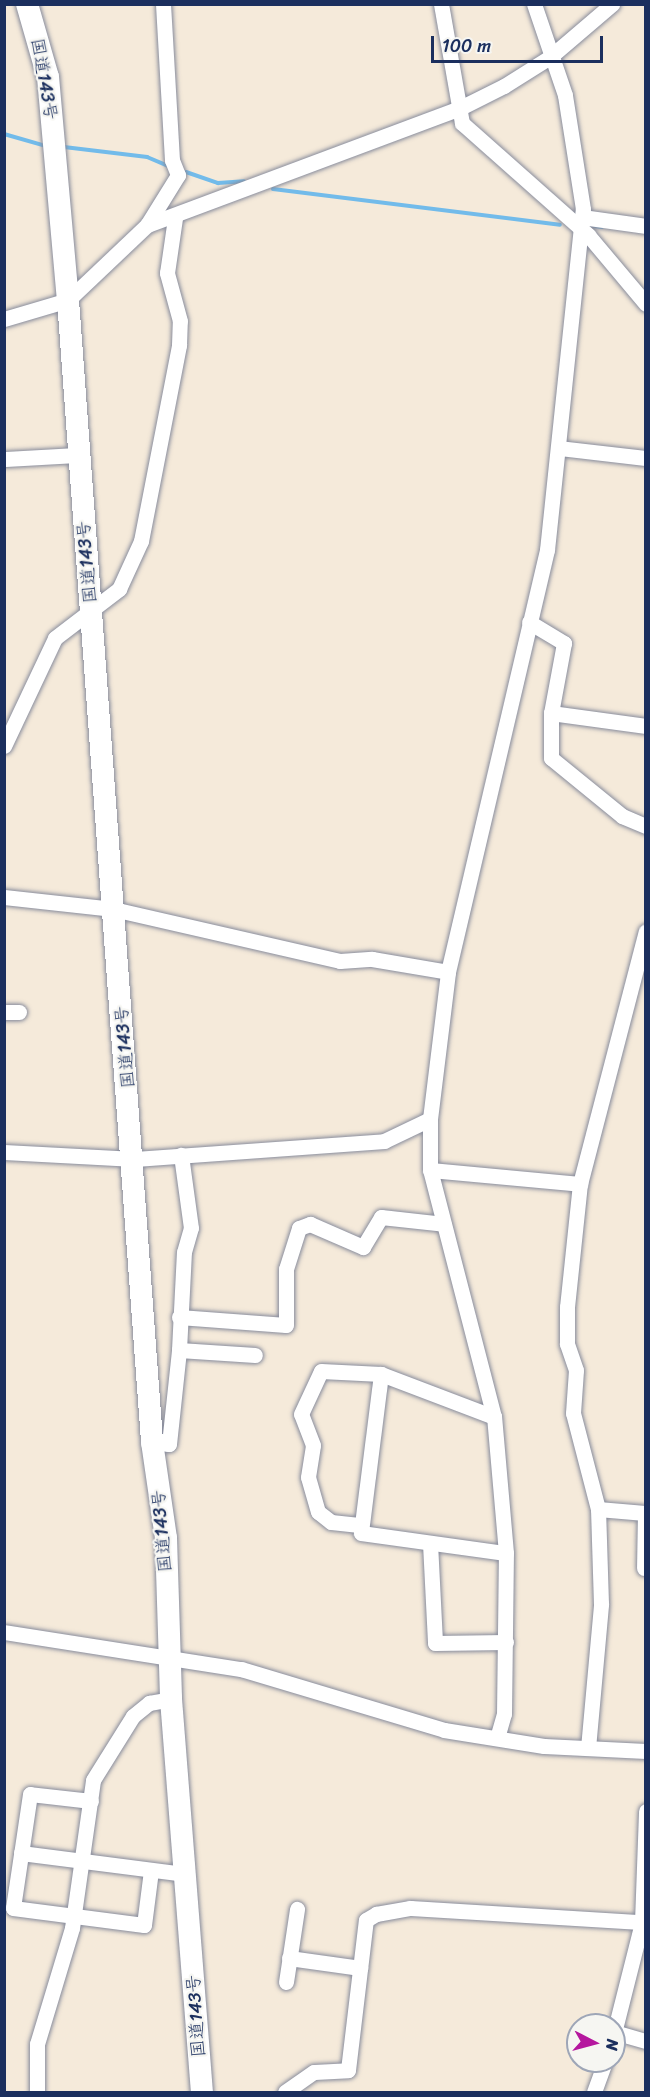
<!DOCTYPE html>
<html>
<head>
<meta charset="utf-8">
<style>
  body { margin:0 }
  #map { position:relative; width:650px; height:2097px; overflow:hidden; background:#f5eada; font-family:Sriracha,"Klee One",sans-serif }
  div>[style] { position:absolute }
  .stream>* { height:4px; margin:-2px; padding:0 2px; transform-origin:2px; border-radius:2px; background:#72bbea }
  .roads { filter:drop-shadow(0 0 2px #888c9c) drop-shadow(0 0 2px #888c9c) }
  .minor>* { height:15px; margin:-7.5px; padding:0 7.5px; transform-origin:7.5px; border-radius:7.5px; background:#fff }
  .highway>* { height:22px; margin:-11px; padding:0 11px; transform-origin:11px; border-radius:11px; background:#fff }
  span { translate:-50% -50%; white-space:nowrap; text-align:center; line-height:1.15; -webkit-text-stroke:4.5px #f6f6f2; paint-order:stroke }
  .street-label { font-size:18px; color:#1b2f5e }
  .frame { position:absolute; inset:0; border:6px solid #1b2f5e; pointer-events:none }
  .north { position:absolute; left:566px; top:2013px; width:60px; height:60px; box-sizing:border-box; background:#f6f6f2; border:2px solid #9ea6b7; border-radius:50%; rotate:96deg; font-size:16px; font-weight:700; line-height:24px; text-align:center; color:#1b2f5e }
  .north::after { content:''; display:block; margin:auto; width:21px; height:27px; background:#b5179e; clip-path:polygon(50% 0,100% 100%,50% 72%,0 100%) }
  .scale { position:absolute; left:431px; top:36px; width:172px; height:27px; box-sizing:border-box; border:3px solid #1b2f5e; border-top:0; padding-left:8px; font-size:18px; line-height:21px; white-space:nowrap; color:#1b2f5e; -webkit-text-stroke:4px #f6f6f2; paint-order:stroke }
</style>
</head>
<body>
<div id="map">
  <div class="stream">
    <i style="left:4px;top:134px;width:44px;rotate:15.9deg"></i>
    <i style="left:64px;top:147px;width:84px;rotate:6.9deg"></i>
    <i style="left:147px;top:157px;width:26px;rotate:23deg"></i>
    <i style="left:186px;top:172px;width:34px;rotate:19deg"></i>
    <i style="left:218px;top:183px;width:26px;rotate:-4deg"></i>
    <i style="left:273px;top:189px;width:289px;rotate:7.1deg"></i>
    <i style="left:588px;top:225px;width:14px;rotate:8deg"></i>
  </div>
  <div class="roads">
    <div class="minor">
      <i style="left:441px;top:4px;width:121px;rotate:80deg"></i>
      <i style="left:462px;top:123px;width:169px;rotate:41.6deg"></i>
      <i style="left:588px;top:235px;width:90px;rotate:50deg"></i>
      <i style="left:582px;top:217px;width:65px;rotate:8deg"></i>
      <i style="left:147px;top:225px;width:59px;rotate:-58.2deg"></i>
      <i style="left:178px;top:175px;width:16px;rotate:-112deg"></i>
      <i style="left:172px;top:160px;width:156px;rotate:-93.3deg"></i>
      <i style="left:4px;top:319px;width:67px;rotate:-16.5deg"></i>
      <i style="left:68px;top:300px;width:109px;rotate:-43.5deg"></i>
      <i style="left:147px;top:225px;width:332px;rotate:-20.5deg"></i>
      <i style="left:458px;top:109px;width:51px;rotate:-26.6deg"></i>
      <i style="left:504px;top:86px;width:54px;rotate:-32.2deg"></i>
      <i style="left:550px;top:57px;width:82px;rotate:-40.5deg"></i>
      <i style="left:559px;top:448px;width:88px;rotate:6.6deg"></i>
      <i style="left:4px;top:459px;width:74px;rotate:-3.1deg"></i>
      <i style="left:529px;top:622px;width:41px;rotate:31deg"></i>
      <i style="left:564px;top:643px;width:71px;rotate:100.5deg"></i>
      <i style="left:551px;top:713px;width:45px;rotate:90deg"></i>
      <i style="left:551px;top:758px;width:92px;rotate:39.2deg"></i>
      <i style="left:622px;top:816px;width:26px;rotate:23deg"></i>
      <i style="left:551px;top:713px;width:96px;rotate:7.8deg"></i>
      <i style="left:4px;top:746px;width:119px;rotate:-64.7deg"></i>
      <i style="left:55px;top:638px;width:81px;rotate:-37.4deg"></i>
      <i style="left:119px;top:589px;width:53px;rotate:-65.4deg"></i>
      <i style="left:141px;top:541px;width:200px;rotate:-79deg"></i>
      <i style="left:179px;top:345px;width:24px;rotate:-88deg"></i>
      <i style="left:180px;top:321px;width:50px;rotate:-105.2deg"></i>
      <i style="left:167px;top:273px;width:56px;rotate:-81.7deg"></i>
      <i style="left:4px;top:897px;width:110px;rotate:6.3deg"></i>
      <i style="left:113px;top:909px;width:233px;rotate:12.9deg"></i>
      <i style="left:340px;top:961px;width:32px;rotate:-4deg"></i>
      <i style="left:372px;top:959px;width:77px;rotate:9.7deg"></i>
      <i style="left:4px;top:1012px;width:15px"></i>
      <i style="left:4px;top:1152px;width:131px;rotate:3.1deg"></i>
      <i style="left:135px;top:1159px;width:250px;rotate:-4.1deg"></i>
      <i style="left:384px;top:1141px;width:51px;rotate:-25.6deg"></i>
      <i style="left:430px;top:1170px;width:151px;rotate:5.3deg"></i>
      <i style="left:179px;top:1317px;width:107px;rotate:4.3deg"></i>
      <i style="left:286px;top:1325px;width:56px;rotate:-90deg"></i>
      <i style="left:286px;top:1269px;width:43px;rotate:-72.4deg"></i>
      <i style="left:299px;top:1228px;width:12px;rotate:-20deg"></i>
      <i style="left:310px;top:1224px;width:58px;rotate:23.5deg"></i>
      <i style="left:363px;top:1247px;width:35px;rotate:-59deg"></i>
      <i style="left:381px;top:1217px;width:63px;rotate:6.3deg"></i>
      <i style="left:179px;top:1350px;width:76px;rotate:3.8deg"></i>
      <i style="left:381px;top:1374px;width:160px;rotate:97.2deg"></i>
      <i style="left:361px;top:1533px;width:146px;rotate:7.9deg"></i>
      <i style="left:152px;top:1442px;width:17px;rotate:7deg"></i>
      <i style="left:169px;top:1444px;width:95px;rotate:-83.9deg"></i>
      <i style="left:179px;top:1350px;width:98px;rotate:-87.1deg"></i>
      <i style="left:184px;top:1252px;width:25px;rotate:-74deg"></i>
      <i style="left:191px;top:1228px;width:74px;rotate:-97.8deg"></i>
      <i style="left:598px;top:1509px;width:47px;rotate:4.9deg"></i>
      <i style="left:645px;top:1513px;width:55px;rotate:91deg"></i>
      <i style="left:359px;top:1525px;width:28px;rotate:-174deg"></i>
      <i style="left:331px;top:1522px;width:16px;rotate:-142deg"></i>
      <i style="left:318px;top:1512px;width:36px;rotate:-106deg"></i>
      <i style="left:308px;top:1477px;width:32px;rotate:-81deg"></i>
      <i style="left:313px;top:1445px;width:33px;rotate:-111deg"></i>
      <i style="left:301px;top:1414px;width:47px;rotate:-65.1deg"></i>
      <i style="left:321px;top:1371px;width:60px;rotate:2.9deg"></i>
      <i style="left:381px;top:1374px;width:121px;rotate:20.8deg"></i>
      <i style="left:430px;top:1543px;width:100px;rotate:87.1deg"></i>
      <i style="left:435px;top:1643px;width:71px;rotate:-0.8deg"></i>
      <i style="left:4px;top:1632px;width:240px;rotate:8.9deg"></i>
      <i style="left:241px;top:1669px;width:212px;rotate:16.7deg"></i>
      <i style="left:444px;top:1730px;width:101px;rotate:9.1deg"></i>
      <i style="left:544px;top:1746px;width:102px;rotate:2.8deg"></i>
      <i style="left:497px;top:1738px;width:25px;rotate:-74deg"></i>
      <i style="left:504px;top:1714px;width:161px;rotate:-89.3deg"></i>
      <i style="left:506px;top:1553px;width:137px;rotate:-95deg"></i>
      <i style="left:494px;top:1417px;width:255px;rotate:-104.5deg"></i>
      <i style="left:430px;top:1170px;width:51px;rotate:-90deg"></i>
      <i style="left:430px;top:1119px;width:148px;rotate:-83deg"></i>
      <i style="left:448px;top:972px;width:433px;rotate:-76.8deg"></i>
      <i style="left:547px;top:550px;width:343px;rotate:-84deg"></i>
      <i style="left:583px;top:209px;width:115px;rotate:-99deg"></i>
      <i style="left:565px;top:95px;width:96px;rotate:-108.8deg"></i>
      <i style="left:588px;top:1748px;width:145px;rotate:-84.8deg"></i>
      <i style="left:601px;top:1604px;width:95px;rotate:-91.8deg"></i>
      <i style="left:598px;top:1509px;width:99px;rotate:-104.6deg"></i>
      <i style="left:573px;top:1413px;width:43px;rotate:-86deg"></i>
      <i style="left:576px;top:1370px;width:28px;rotate:-109deg"></i>
      <i style="left:567px;top:1344px;width:37px;rotate:-90deg"></i>
      <i style="left:567px;top:1307px;width:124px;rotate:-84deg"></i>
      <i style="left:580px;top:1184px;width:261px;rotate:-75.4deg"></i>
      <i style="left:91px;top:1801px;width:61px;rotate:-173.5deg"></i>
      <i style="left:30px;top:1794px;width:115px;rotate:98.5deg"></i>
      <i style="left:13px;top:1908px;width:132px;rotate:7.4deg"></i>
      <i style="left:144px;top:1925px;width:55px;rotate:-82.7deg"></i>
      <i style="left:21px;top:1853px;width:166px;rotate:7.3deg"></i>
      <i style="left:289px;top:1958px;width:72px;rotate:8deg"></i>
      <i style="left:286px;top:1982px;width:74px;rotate:-81.4deg"></i>
      <i style="left:614px;top:2032px;width:33px;rotate:16deg"></i>
      <i style="left:614px;top:2033px;width:114px;rotate:-75.8deg"></i>
      <i style="left:642px;top:1922px;width:111px;rotate:-87.9deg"></i>
      <i style="left:37px;top:2092px;width:48px;rotate:-90deg"></i>
      <i style="left:37px;top:2044px;width:121px;rotate:-73.2deg"></i>
      <i style="left:72px;top:1928px;width:149px;rotate:-81.9deg"></i>
      <i style="left:93px;top:1780px;width:75px;rotate:-58deg"></i>
      <i style="left:133px;top:1716px;width:21px;rotate:-39deg"></i>
      <i style="left:149px;top:1703px;width:22px;rotate:-10deg"></i>
      <i style="left:285px;top:2092px;width:35px;rotate:-35deg"></i>
      <i style="left:314px;top:2072px;width:34px;rotate:-3deg"></i>
      <i style="left:348px;top:2070px;width:151px;rotate:-83.2deg"></i>
      <i style="left:366px;top:1920px;width:12px;rotate:-31deg"></i>
      <i style="left:376px;top:1914px;width:35px;rotate:-10deg"></i>
      <i style="left:410px;top:1908px;width:232px;rotate:3.5deg"></i>
      <i style="left:594px;top:2092px;width:33px;rotate:-70deg"></i>
    </div>
    <div class="highway">
      <i style="left:27px;top:4px;width:76px;rotate:74deg"></i>
      <i style="left:48px;top:77px;width:224px;rotate:84.9deg"></i>
      <i style="left:68px;top:300px;width:1145px;rotate:85.79deg"></i>
      <i style="left:152px;top:1442px;width:97px;rotate:81.7deg"></i>
      <i style="left:166px;top:1538px;width:161px;rotate:88.2deg"></i>
      <i style="left:171px;top:1699px;width:394px;rotate:85.5deg"></i>
    </div>
  </div>
  <div class="street-label">
    <span style="left:44px;top:79px;rotate:80deg">国道143号</span>
    <span style="left:87px;top:562px;rotate:-95deg">国道143号</span>
    <span style="left:125px;top:1047px;rotate:-95deg">国道143号</span>
    <span style="left:162px;top:1531px;rotate:-95deg">国道143号</span>
    <span style="left:196px;top:2016px;rotate:-94deg">国道143号</span>
  </div>
  <div class="frame"></div>
  <div class="north">N</div>
  <div class="scale">100 m</div>
</div>
</body>
</html>
